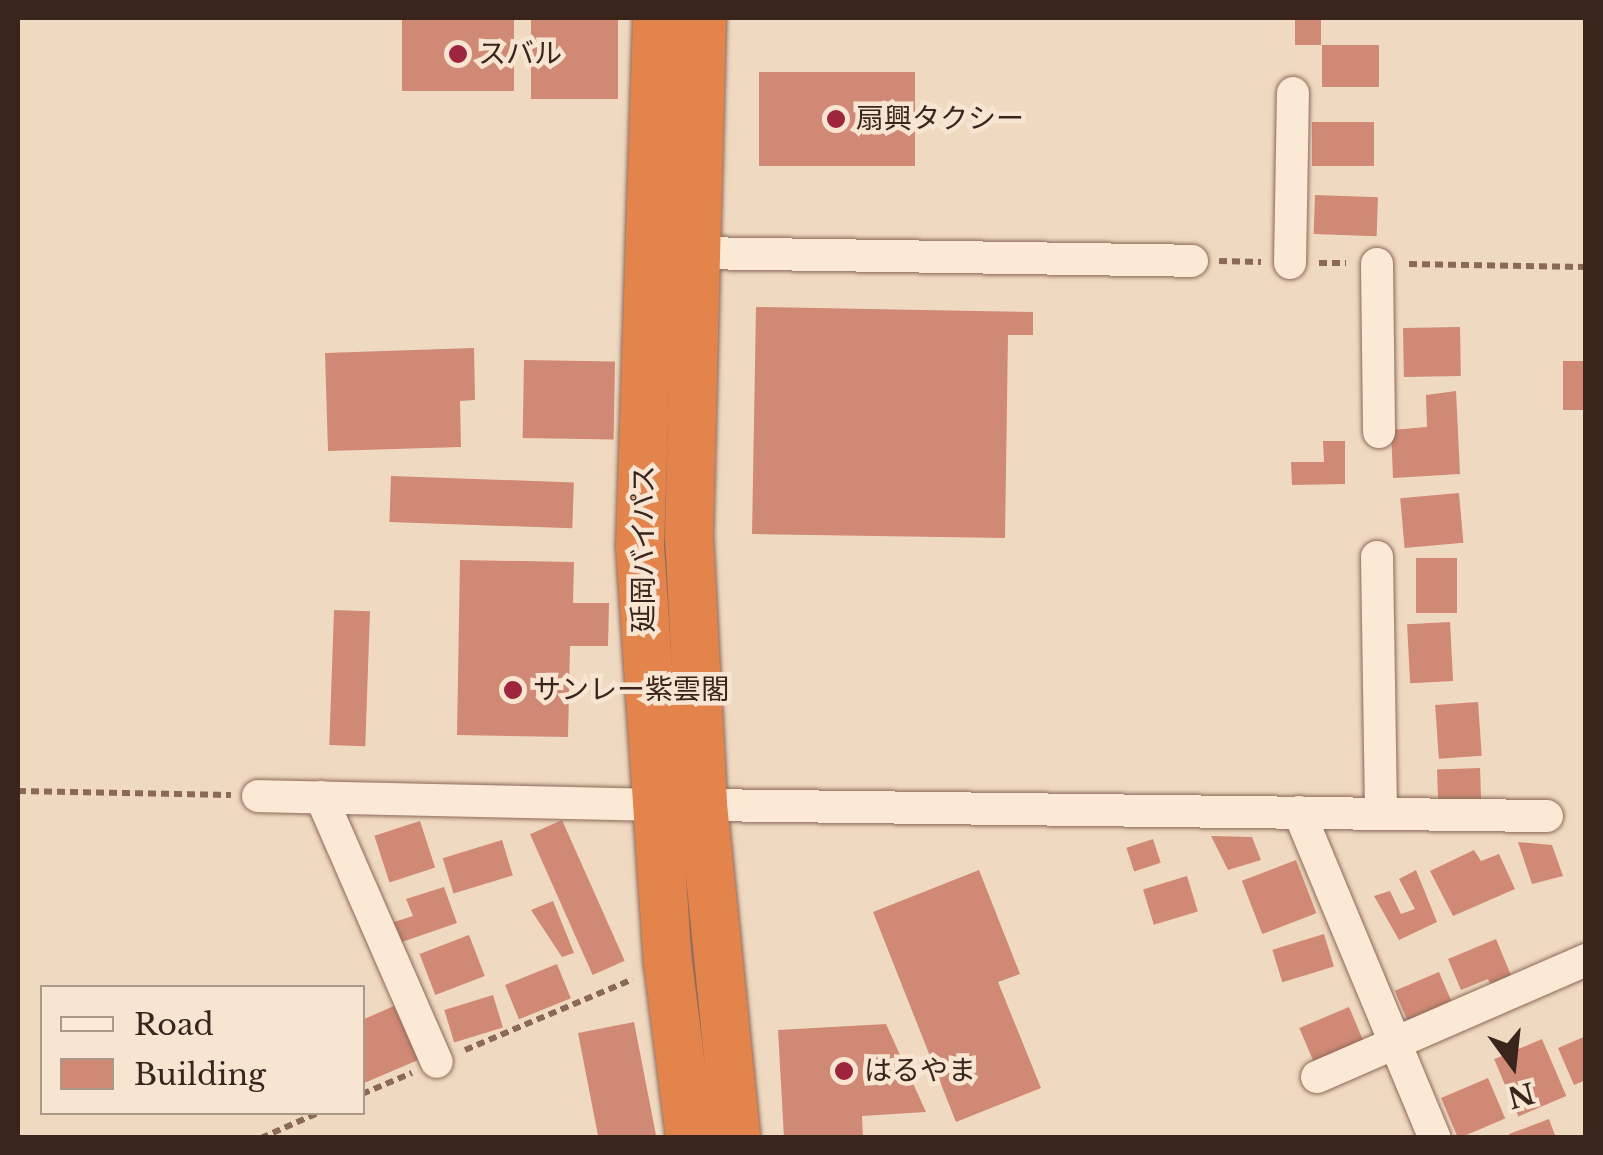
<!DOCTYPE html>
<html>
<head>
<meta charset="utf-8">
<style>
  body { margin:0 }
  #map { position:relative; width:1603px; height:1155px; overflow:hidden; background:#f0d9c1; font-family:"Libre Baskerville","Noto Sans JP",serif }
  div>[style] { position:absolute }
  .building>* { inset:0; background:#d08975; transform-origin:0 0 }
  .path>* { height:6px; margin-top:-3px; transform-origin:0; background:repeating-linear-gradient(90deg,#8b6958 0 8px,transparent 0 13px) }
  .roads { filter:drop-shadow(0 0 2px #8b6958) drop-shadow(0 0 2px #8b6958) }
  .minor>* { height:32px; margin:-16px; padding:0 16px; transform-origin:16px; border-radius:16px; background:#fbe8d5 }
  .highway>* { height:48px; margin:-24px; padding:0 24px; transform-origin:24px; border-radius:24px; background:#e4844d }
  .dots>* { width:28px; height:28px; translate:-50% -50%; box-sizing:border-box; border:5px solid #f7e5d1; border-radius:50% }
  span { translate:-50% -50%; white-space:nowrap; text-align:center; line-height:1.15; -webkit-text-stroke:9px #f7e5d1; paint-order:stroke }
  .poi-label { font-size:28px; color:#3a251d }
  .left { translate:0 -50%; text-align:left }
  .street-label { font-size:28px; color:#3a251d }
  .frame { position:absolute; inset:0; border:20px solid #3a251d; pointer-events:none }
  .legend { position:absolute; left:40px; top:985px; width:325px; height:130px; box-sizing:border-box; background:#f7e5d1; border:2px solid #ab9889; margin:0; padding:12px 18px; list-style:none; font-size:30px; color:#3a251d }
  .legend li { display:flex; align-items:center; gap:20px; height:50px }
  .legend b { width:50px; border:2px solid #ab9889 }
  .north { position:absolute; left:1463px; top:1015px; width:100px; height:100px; -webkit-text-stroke:8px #f7e5d1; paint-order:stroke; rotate:165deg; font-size:28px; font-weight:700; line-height:40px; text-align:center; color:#3a251d }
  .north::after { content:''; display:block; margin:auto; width:35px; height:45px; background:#3a251d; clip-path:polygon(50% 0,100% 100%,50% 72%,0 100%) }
</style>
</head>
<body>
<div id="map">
  <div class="building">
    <i style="left:402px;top:18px;width:112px;height:73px"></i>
    <i style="left:531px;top:18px;width:87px;height:81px"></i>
    <i style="left:1295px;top:18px;width:26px;height:27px"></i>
    <i style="left:1379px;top:45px;width:42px;height:57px;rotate:90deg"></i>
    <i style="left:759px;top:72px;width:156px;height:94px"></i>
    <i style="left:1312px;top:122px;width:62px;height:44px"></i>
    <i style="left:1315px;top:195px;width:63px;height:39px;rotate:2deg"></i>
    <i style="clip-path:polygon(756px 307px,1033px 312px,1033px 335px,1008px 335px,1005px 538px,752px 534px)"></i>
    <i style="left:1460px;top:327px;width:49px;height:57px;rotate:89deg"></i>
    <i style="clip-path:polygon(474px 348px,475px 400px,460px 401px,461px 447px,328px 451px,325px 353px)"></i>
    <i style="left:524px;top:360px;width:91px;height:78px;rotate:1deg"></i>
    <i style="left:1563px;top:361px;width:23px;height:49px"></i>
    <i style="clip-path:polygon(1456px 391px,1460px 474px,1393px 478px,1391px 430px,1427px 427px,1426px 395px)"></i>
    <i style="clip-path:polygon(1323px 441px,1345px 441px,1345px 484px,1292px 485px,1291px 462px,1324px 462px)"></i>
    <i style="left:391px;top:476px;width:183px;height:46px;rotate:2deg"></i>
    <i style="left:1459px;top:493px;width:50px;height:59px;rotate:85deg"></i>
    <i style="left:1416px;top:558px;width:41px;height:55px"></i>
    <i style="clip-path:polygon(460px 560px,574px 562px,573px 603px,609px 603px,608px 646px,570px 646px,568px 737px,457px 735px)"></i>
    <i style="left:334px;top:610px;width:36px;height:135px;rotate:2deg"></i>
    <i style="left:1450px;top:622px;width:59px;height:43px;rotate:87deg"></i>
    <i style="left:1478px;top:702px;width:54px;height:43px;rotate:86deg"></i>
    <i style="left:1480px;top:768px;width:37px;height:43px;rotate:88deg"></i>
    <i style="left:562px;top:820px;width:154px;height:35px;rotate:66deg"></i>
    <i style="left:420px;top:821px;width:49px;height:48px;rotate:72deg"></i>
    <i style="clip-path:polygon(1211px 836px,1252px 837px,1261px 860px,1228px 870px)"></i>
    <i style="left:1153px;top:839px;width:25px;height:28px;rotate:72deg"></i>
    <i style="left:502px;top:840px;width:37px;height:62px;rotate:73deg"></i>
    <i style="clip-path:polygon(1518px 842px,1552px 845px,1563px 876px,1532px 884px)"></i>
    <i style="clip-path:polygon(1474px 850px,1481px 861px,1499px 854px,1515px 889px,1453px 916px,1430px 871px)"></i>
    <i style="left:1296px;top:860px;width:57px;height:58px;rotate:69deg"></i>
    <i style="clip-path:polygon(979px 870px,1020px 974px,998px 982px,1041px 1088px,956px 1122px,873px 912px)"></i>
    <i style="clip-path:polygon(1416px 870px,1437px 922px,1399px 940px,1374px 896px,1390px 891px,1401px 914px,1415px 909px,1399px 879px)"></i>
    <i style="left:1187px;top:876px;width:37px;height:46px;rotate:73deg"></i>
    <i style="clip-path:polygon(444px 887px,457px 923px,402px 942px,394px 922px,413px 916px,406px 899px)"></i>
    <i style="clip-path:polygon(553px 901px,574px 953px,562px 957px,531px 910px)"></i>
    <i style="left:1324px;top:934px;width:34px;height:54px;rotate:73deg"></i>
    <i style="left:469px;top:935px;width:44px;height:53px;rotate:69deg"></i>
    <i style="clip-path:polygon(1496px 939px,1515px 985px,1494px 993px,1488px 979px,1461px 990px,1448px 959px)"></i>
    <i style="left:557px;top:964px;width:37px;height:56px;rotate:68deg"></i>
    <i style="left:1439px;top:972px;width:38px;height:48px;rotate:67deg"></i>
    <i style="left:493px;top:995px;width:34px;height:51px;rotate:73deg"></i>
    <i style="clip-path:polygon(394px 1006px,418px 1060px,362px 1084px,362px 1020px)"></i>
    <i style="left:1349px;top:1007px;width:38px;height:54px;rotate:67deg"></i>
    <i style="left:634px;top:1022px;width:118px;height:57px;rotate:79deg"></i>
    <i style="clip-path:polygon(886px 1024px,926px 1112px,862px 1116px,863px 1138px,784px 1138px,778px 1030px)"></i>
    <i style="clip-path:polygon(1586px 1036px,1586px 1080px,1574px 1085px,1558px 1048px)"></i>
    <i style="left:1542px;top:1039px;width:62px;height:52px;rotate:67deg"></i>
    <i style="left:1488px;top:1078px;width:44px;height:51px;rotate:67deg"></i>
    <i style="clip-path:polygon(1549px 1119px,1556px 1138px,1510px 1138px,1509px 1134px)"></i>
  </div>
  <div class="path">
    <i style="left:1219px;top:261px;width:42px;rotate:1.4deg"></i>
    <i style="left:1319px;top:263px;width:27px"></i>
    <i style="left:1409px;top:264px;width:177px;rotate:1deg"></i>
    <i style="left:18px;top:791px;width:213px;rotate:1.1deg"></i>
    <i style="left:465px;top:1050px;width:182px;rotate:-22.9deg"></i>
    <i style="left:362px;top:1094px;width:54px;rotate:-22.8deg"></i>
    <i style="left:261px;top:1138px;width:64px;rotate:-23.8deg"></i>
  </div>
  <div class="roads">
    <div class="minor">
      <i style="left:696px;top:253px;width:496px;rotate:0.9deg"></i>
      <i style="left:1290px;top:263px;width:170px;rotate:-89deg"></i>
      <i style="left:1377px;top:264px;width:168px;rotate:89.3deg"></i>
      <i style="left:1377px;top:557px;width:256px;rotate:89.1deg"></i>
      <i style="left:258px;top:796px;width:397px;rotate:1.3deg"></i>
      <i style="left:321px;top:797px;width:289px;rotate:66.4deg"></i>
      <i style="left:703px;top:805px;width:844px;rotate:0.75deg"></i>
      <i style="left:1299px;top:812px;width:353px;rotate:67.4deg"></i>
      <i style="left:1317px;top:1077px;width:293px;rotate:-23.5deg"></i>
    </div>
    <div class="highway">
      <i style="left:657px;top:18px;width:528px;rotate:91.84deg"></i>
      <i style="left:640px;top:546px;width:418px;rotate:86.2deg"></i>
      <i style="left:668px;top:963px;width:176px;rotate:82.8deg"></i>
      <i style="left:702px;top:18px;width:518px;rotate:91.44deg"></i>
      <i style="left:689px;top:536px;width:269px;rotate:87deg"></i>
      <i style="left:703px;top:805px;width:335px;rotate:84.3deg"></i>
    </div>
  </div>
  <div class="dots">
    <i style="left:458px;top:54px;background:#9d253d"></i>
    <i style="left:836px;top:119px;background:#9d253d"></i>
    <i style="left:513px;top:690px;background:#9d253d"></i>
    <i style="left:844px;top:1071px;background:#9d253d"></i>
  </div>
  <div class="poi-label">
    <span class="left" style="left:478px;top:54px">スバル</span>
    <span class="left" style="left:856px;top:119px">扇興タクシー</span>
    <span class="left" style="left:533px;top:690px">サンレー紫雲閣</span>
    <span class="left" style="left:864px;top:1071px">はるやま</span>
  </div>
  <div class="street-label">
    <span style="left:644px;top:549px;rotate:-90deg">延岡バイパス</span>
  </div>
  <div class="frame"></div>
  <ul class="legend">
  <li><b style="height:12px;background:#fbe8d5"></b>Road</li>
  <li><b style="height:28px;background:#d08975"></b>Building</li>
  </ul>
  <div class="north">N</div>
</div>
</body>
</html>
